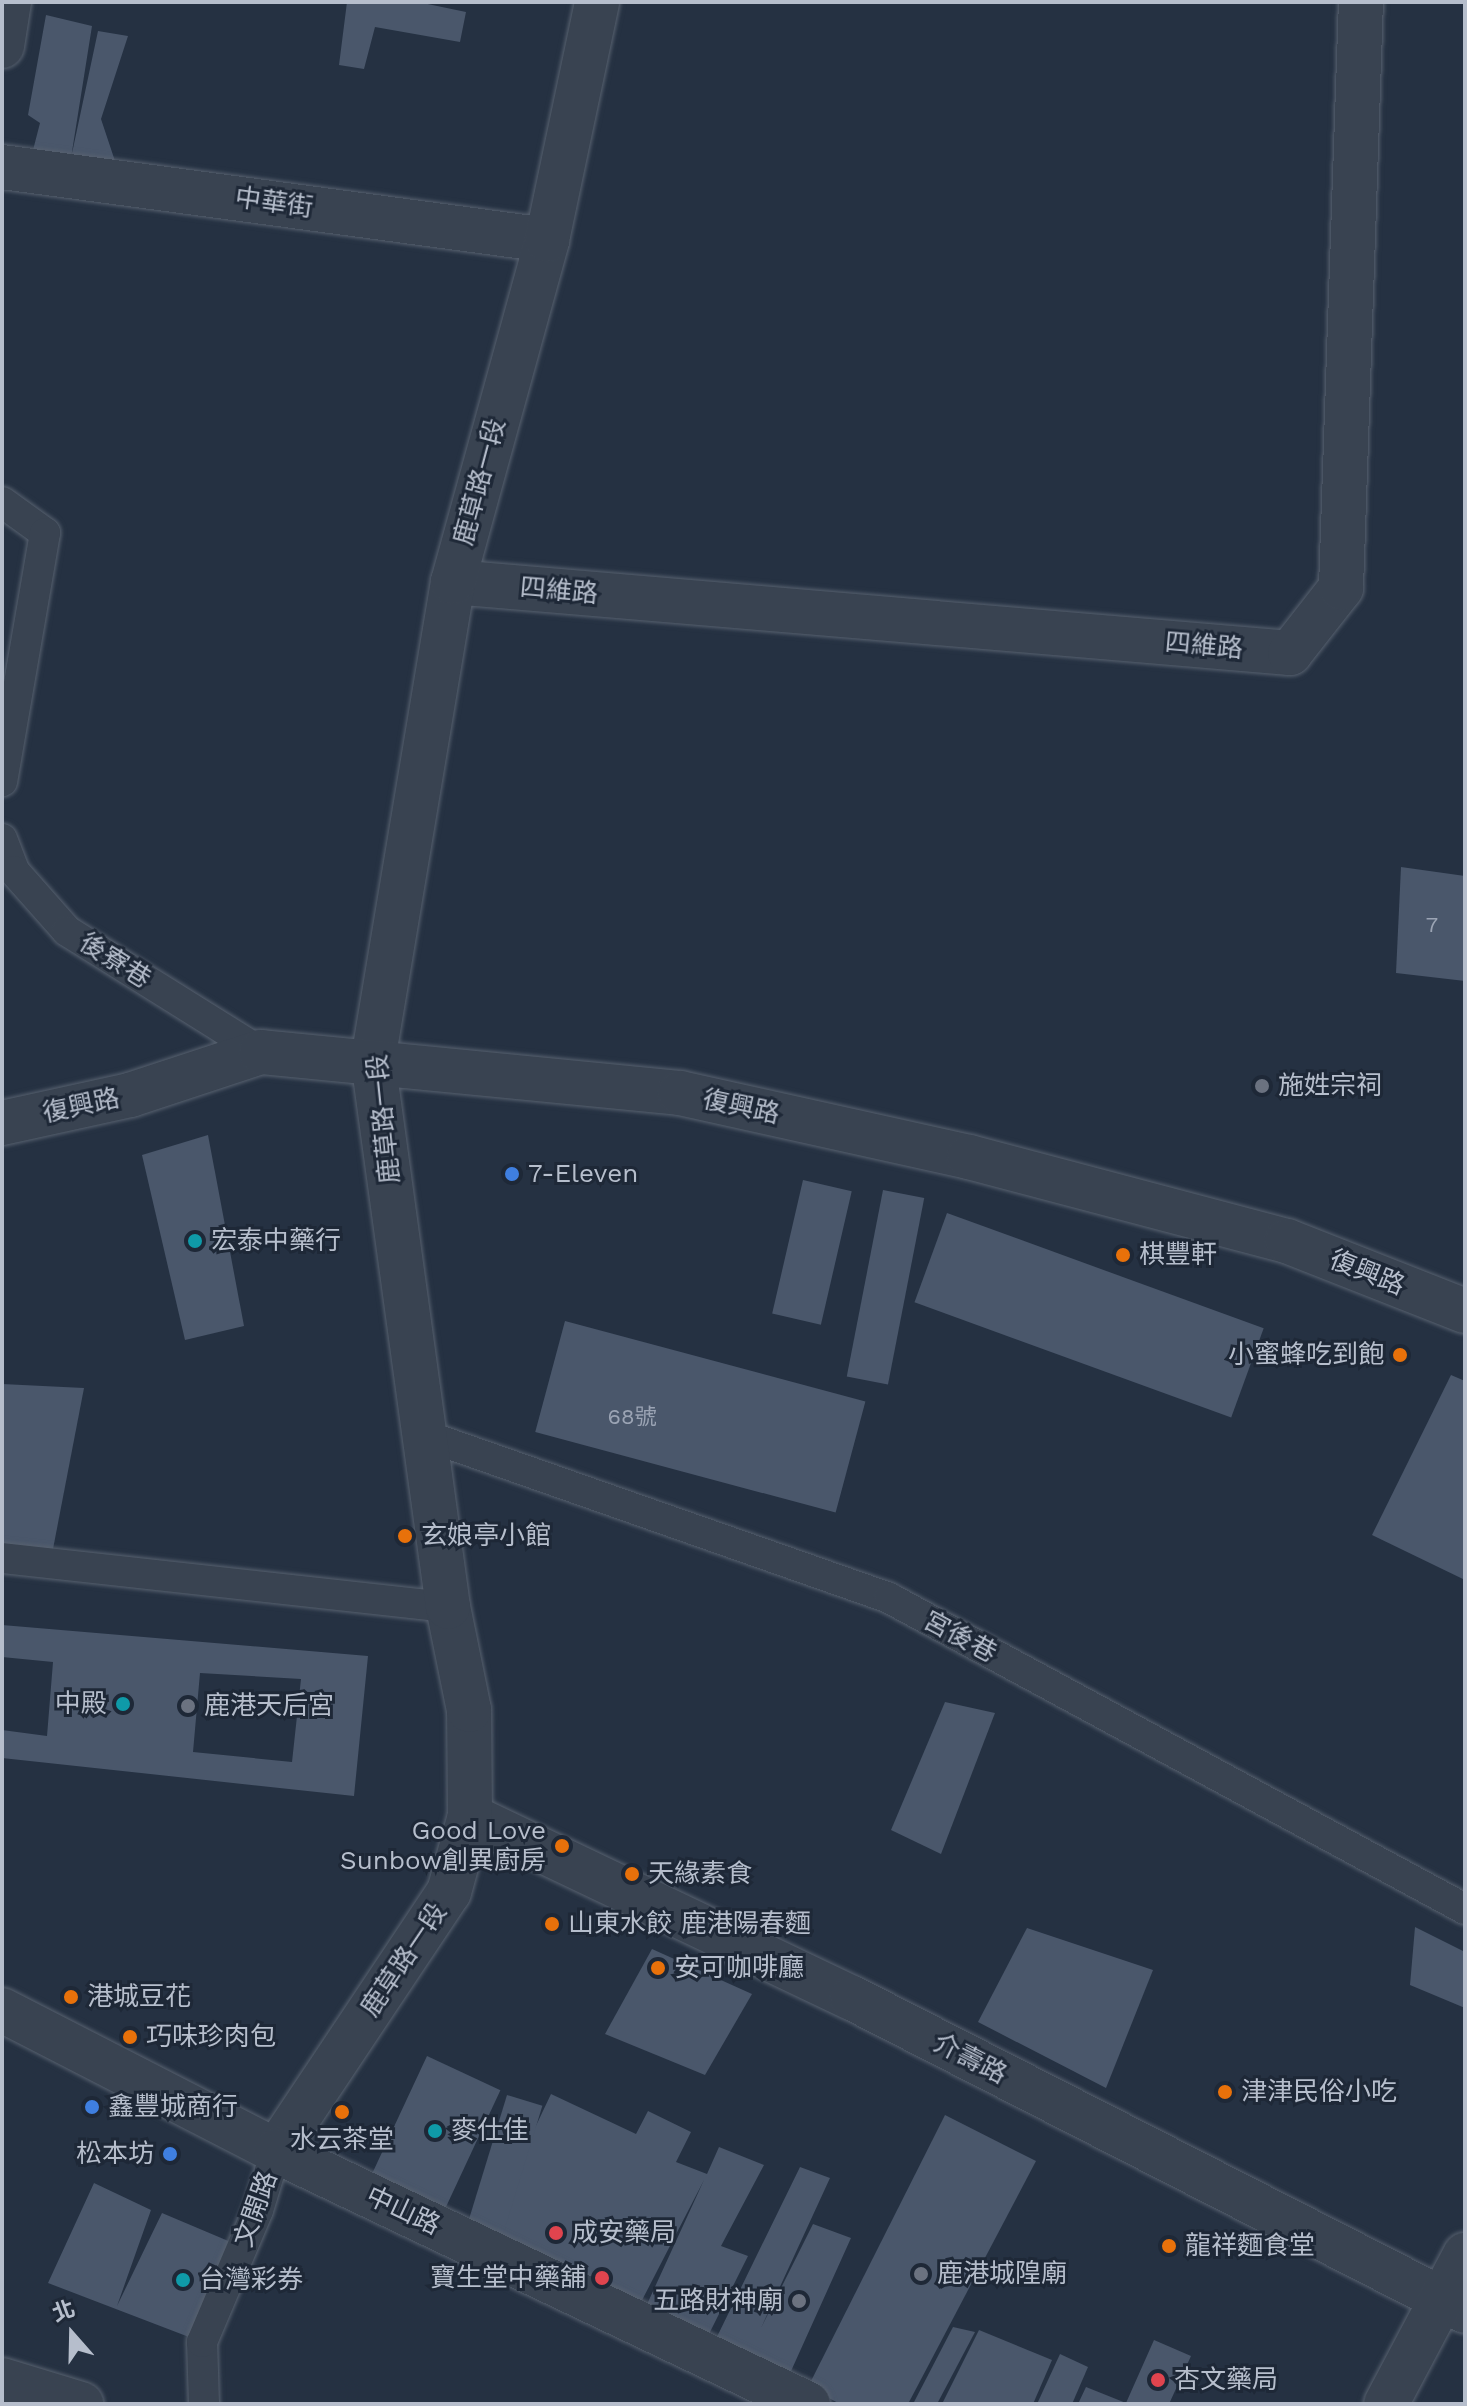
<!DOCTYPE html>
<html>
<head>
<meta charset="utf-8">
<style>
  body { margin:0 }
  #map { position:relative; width:1467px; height:2406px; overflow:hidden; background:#253142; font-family:"Work Sans","Noto Sans TC",sans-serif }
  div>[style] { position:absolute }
  .building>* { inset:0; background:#4a576b; transform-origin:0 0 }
  .roads { filter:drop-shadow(0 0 2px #57616f) drop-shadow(0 0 2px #57616f) }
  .service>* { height:30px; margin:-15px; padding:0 15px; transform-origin:15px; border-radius:15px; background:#394351 }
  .pedestrian>* { height:44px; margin:-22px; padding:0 22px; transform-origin:22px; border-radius:22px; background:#394351 }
  .minor>* { height:44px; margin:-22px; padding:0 22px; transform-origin:22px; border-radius:22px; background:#394351 }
  .tertiary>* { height:44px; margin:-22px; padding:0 22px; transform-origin:22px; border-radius:22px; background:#394351 }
  .dots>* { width:22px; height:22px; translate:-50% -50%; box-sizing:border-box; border:4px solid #1e2837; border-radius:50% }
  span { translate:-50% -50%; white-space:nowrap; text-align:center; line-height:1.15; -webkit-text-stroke:6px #1e2837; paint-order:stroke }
  .number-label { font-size:22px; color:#9ba4b4 }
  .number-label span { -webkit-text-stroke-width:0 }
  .street-label { font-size:26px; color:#b6becc }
  .poi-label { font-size:26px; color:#b6becc }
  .left { translate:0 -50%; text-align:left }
  .right { translate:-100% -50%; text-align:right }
  .frame { position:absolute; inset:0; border:4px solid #b6becc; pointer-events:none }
  .north { position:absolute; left:32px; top:2294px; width:80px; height:80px; -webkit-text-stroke:6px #1e2837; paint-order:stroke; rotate:340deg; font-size:22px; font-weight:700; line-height:32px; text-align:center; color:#b6becc }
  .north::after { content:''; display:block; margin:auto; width:28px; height:36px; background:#b6becc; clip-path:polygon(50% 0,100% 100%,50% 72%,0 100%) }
</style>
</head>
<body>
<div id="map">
  <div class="building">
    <i style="clip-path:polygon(347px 2px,418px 2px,466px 12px,460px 42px,375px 27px,364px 69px,339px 65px)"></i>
    <i style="clip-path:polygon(46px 15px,92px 26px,71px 158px,98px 31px,128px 36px,101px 119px,120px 176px,32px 154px,40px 123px,28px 115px)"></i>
    <i style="clip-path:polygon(1401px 867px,1465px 876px,1465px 981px,1396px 973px)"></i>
    <i style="clip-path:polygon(208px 1135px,244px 1326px,185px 1340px,142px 1155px)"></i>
    <i style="left:803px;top:1180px;width:50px;height:137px;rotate:13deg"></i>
    <i style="left:883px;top:1190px;width:42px;height:190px;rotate:11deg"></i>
    <i style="left:947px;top:1213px;width:337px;height:95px;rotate:20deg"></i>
    <i style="left:565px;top:1321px;width:311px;height:115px;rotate:15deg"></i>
    <i style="clip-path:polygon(1451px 1375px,1465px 1381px,1465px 1580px,1372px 1535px)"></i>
    <i style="clip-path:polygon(2px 1384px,84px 1388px,53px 1549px,2px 1547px)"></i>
    <i style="clip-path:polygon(evenodd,2px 1625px,368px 1656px,354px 1796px,2px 1758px,2px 1730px,47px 1736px,53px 1662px,2px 1657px,2px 1625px,200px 1673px,301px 1679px,292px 1762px,193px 1752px,200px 1673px)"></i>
    <i style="clip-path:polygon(945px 1702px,995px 1713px,941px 1854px,891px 1830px)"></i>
    <i style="clip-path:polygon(1415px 1927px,1465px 1952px,1465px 2008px,1410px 1985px)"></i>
    <i style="clip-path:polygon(1027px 1928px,1153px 1970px,1106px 2088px,978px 2022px)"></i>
    <i style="clip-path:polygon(652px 1949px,752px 1994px,705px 2075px,605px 2034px)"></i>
    <i style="left:427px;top:2056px;width:81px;height:130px;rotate:25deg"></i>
    <i style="clip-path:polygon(551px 2094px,636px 2134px,648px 2111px,691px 2132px,676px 2162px,707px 2174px,719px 2147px,764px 2165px,721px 2246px,748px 2256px,706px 2340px,643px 2313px,704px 2180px,638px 2308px,487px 2229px)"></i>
    <i style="left:507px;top:2095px;width:37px;height:135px;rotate:17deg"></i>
    <i style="clip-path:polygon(945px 2115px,1036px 2161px,908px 2404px,840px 2404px,808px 2387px)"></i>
    <i style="clip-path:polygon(800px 2167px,830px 2178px,761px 2328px,813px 2224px,851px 2238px,787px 2380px,711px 2349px)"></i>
    <i style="clip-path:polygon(94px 2183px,151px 2210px,117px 2306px,162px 2213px,252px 2251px,202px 2342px,48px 2283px)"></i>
    <i style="clip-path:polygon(953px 2327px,975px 2332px,937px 2404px,913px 2404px)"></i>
    <i style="clip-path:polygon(979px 2330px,1052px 2360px,1033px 2404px,942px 2404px)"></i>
    <i style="clip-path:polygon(1154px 2340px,1191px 2356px,1169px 2404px,1078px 2404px,1086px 2387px,1126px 2403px)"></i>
    <i style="clip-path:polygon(1060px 2354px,1088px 2367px,1072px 2404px,1037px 2404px)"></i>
  </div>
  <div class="roads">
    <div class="service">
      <i style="left:2px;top:502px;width:53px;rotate:35.8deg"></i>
      <i style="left:45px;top:533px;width:252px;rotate:99.8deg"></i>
      <i style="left:2px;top:839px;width:34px;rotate:69deg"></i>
      <i style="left:14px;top:871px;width:80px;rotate:48.5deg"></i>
      <i style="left:67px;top:931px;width:229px;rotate:32deg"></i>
      <i style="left:424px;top:1435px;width:493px;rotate:19.3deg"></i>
      <i style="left:889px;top:1598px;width:655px;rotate:28.37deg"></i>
      <i style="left:2px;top:1558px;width:449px;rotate:6.3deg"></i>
      <i style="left:204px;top:2404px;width:62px;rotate:-91.8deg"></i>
      <i style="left:202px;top:2342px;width:143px;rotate:-67deg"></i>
      <i style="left:258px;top:2210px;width:62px;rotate:-73deg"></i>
    </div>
    <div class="pedestrian">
      <i style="left:2px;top:2380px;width:83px;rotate:16.9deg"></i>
    </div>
    <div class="minor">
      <i style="left:2px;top:46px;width:45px;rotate:-81deg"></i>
      <i style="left:2px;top:167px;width:550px;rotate:7.63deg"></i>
      <i style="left:453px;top:582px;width:840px;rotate:4.85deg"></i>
      <i style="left:1290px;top:653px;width:83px;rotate:-51.9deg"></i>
      <i style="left:1341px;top:588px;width:586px;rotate:-88.05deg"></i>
      <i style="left:470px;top:1816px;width:423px;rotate:25.5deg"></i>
      <i style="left:852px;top:1998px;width:688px;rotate:27.05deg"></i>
      <i style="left:276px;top:2151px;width:311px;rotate:-56.3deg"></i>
      <i style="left:449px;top:1892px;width:79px;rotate:-74.6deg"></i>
      <i style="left:470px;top:1816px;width:106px;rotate:-90.5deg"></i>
      <i style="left:469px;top:1710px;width:105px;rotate:-101.5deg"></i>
      <i style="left:448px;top:1607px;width:552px;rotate:-97.81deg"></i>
      <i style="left:373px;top:1060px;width:485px;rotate:-80.5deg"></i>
      <i style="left:453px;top:582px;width:355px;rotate:-74.6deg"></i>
      <i style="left:547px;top:240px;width:243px;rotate:-78.1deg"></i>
      <i style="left:1386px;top:2404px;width:169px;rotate:-62.1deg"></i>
    </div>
    <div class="tertiary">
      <i style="left:2px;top:1123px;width:131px;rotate:-12.3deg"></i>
      <i style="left:130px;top:1095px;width:138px;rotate:-18.2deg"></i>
      <i style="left:261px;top:1052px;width:421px;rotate:5.6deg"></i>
      <i style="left:680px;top:1093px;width:296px;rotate:12.5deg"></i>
      <i style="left:969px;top:1157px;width:329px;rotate:14.8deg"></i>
      <i style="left:1287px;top:1241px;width:191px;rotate:21.5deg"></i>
      <i style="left:2px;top:2010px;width:308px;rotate:27.2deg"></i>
      <i style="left:276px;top:2151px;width:589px;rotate:25.43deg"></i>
    </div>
  </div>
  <div class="dots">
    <i style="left:1262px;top:1086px;background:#6b7280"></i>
    <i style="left:512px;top:1174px;background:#3f7fe0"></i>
    <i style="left:195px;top:1241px;background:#0f9aa8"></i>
    <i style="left:1123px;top:1255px;background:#e8710a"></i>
    <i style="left:1400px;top:1355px;background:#e8710a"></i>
    <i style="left:405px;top:1536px;background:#e8710a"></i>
    <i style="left:123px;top:1704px;background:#0f9aa8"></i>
    <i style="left:188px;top:1706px;background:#6b7280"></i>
    <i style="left:562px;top:1846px;background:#e8710a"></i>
    <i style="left:632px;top:1874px;background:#e8710a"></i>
    <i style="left:552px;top:1924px;background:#e8710a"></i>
    <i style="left:658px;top:1968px;background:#e8710a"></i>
    <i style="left:71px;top:1997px;background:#e8710a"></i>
    <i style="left:130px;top:2037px;background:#e8710a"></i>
    <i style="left:1225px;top:2092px;background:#e8710a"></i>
    <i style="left:92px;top:2107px;background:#3f7fe0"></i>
    <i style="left:342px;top:2112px;background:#e8710a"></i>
    <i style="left:435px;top:2131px;background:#0f9aa8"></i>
    <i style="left:170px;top:2154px;background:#3f7fe0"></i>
    <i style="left:556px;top:2233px;background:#e0444e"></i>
    <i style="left:1169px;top:2246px;background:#e8710a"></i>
    <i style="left:921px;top:2274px;background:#6b7280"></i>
    <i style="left:602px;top:2278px;background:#e0444e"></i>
    <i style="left:183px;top:2280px;background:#0f9aa8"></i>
    <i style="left:799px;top:2301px;background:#6b7280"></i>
    <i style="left:1158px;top:2380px;background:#e0444e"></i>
  </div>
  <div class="number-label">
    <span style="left:1432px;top:925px">7</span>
    <span style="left:632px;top:1417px">68號</span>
  </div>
  <div class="street-label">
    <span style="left:274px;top:203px;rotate:8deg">中華街</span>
    <span style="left:480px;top:482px;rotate:-75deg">鹿草路一段</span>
    <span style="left:559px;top:591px;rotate:5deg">四維路</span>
    <span style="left:1204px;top:646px;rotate:5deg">四維路</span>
    <span style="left:115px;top:961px;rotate:32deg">後寮巷</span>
    <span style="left:81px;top:1106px;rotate:-12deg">復興路</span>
    <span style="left:741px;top:1107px;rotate:12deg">復興路</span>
    <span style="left:384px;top:1119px;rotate:-96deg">鹿草路一段</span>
    <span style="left:1367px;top:1273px;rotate:22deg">復興路</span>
    <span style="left:960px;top:1637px;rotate:28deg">宮後巷</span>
    <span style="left:404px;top:1960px;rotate:-56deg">鹿草路一段</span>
    <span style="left:970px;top:2059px;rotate:27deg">介壽路</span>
    <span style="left:256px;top:2209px;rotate:-70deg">文開路</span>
    <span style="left:403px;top:2211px;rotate:25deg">中山路</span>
  </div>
  <div class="poi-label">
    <span class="left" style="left:1278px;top:1086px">施姓宗祠</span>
    <span class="left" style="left:528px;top:1174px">7-Eleven</span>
    <span class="left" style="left:211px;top:1241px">宏泰中藥行</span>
    <span class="left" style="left:1139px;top:1255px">棋豐軒</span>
    <span class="right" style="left:1384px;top:1355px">小蜜蜂吃到飽</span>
    <span class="left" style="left:421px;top:1536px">玄娘亭小館</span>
    <span class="right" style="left:107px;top:1704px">中殿</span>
    <span class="left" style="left:204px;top:1706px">鹿港天后宮</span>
    <span class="right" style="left:546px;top:1846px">Good Love<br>Sunbow創異廚房</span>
    <span class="left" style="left:648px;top:1874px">天緣素食</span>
    <span class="left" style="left:568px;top:1924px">山東水餃 鹿港陽春麵</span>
    <span class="left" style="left:674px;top:1968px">安可咖啡廳</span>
    <span class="left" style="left:87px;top:1997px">港城豆花</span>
    <span class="left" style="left:146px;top:2037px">巧味珍肉包</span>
    <span class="left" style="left:1241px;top:2092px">津津民俗小吃</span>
    <span class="left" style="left:108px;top:2107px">鑫豐城商行</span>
    <span class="left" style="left:451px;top:2131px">麥仕佳</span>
    <span style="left:342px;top:2140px">水云茶堂</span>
    <span class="right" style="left:154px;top:2154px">松本坊</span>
    <span class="left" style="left:572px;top:2233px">成安藥局</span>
    <span class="left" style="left:1185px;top:2246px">龍祥麵食堂</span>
    <span class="left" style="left:937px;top:2274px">鹿港城隍廟</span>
    <span class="right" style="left:586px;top:2278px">寶生堂中藥舖</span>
    <span class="left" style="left:199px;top:2280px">台灣彩券</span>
    <span class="right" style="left:783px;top:2301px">五路財神廟</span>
    <span class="left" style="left:1174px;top:2380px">杏文藥局</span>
  </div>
  <div class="frame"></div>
  <div class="north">北</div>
</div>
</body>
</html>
